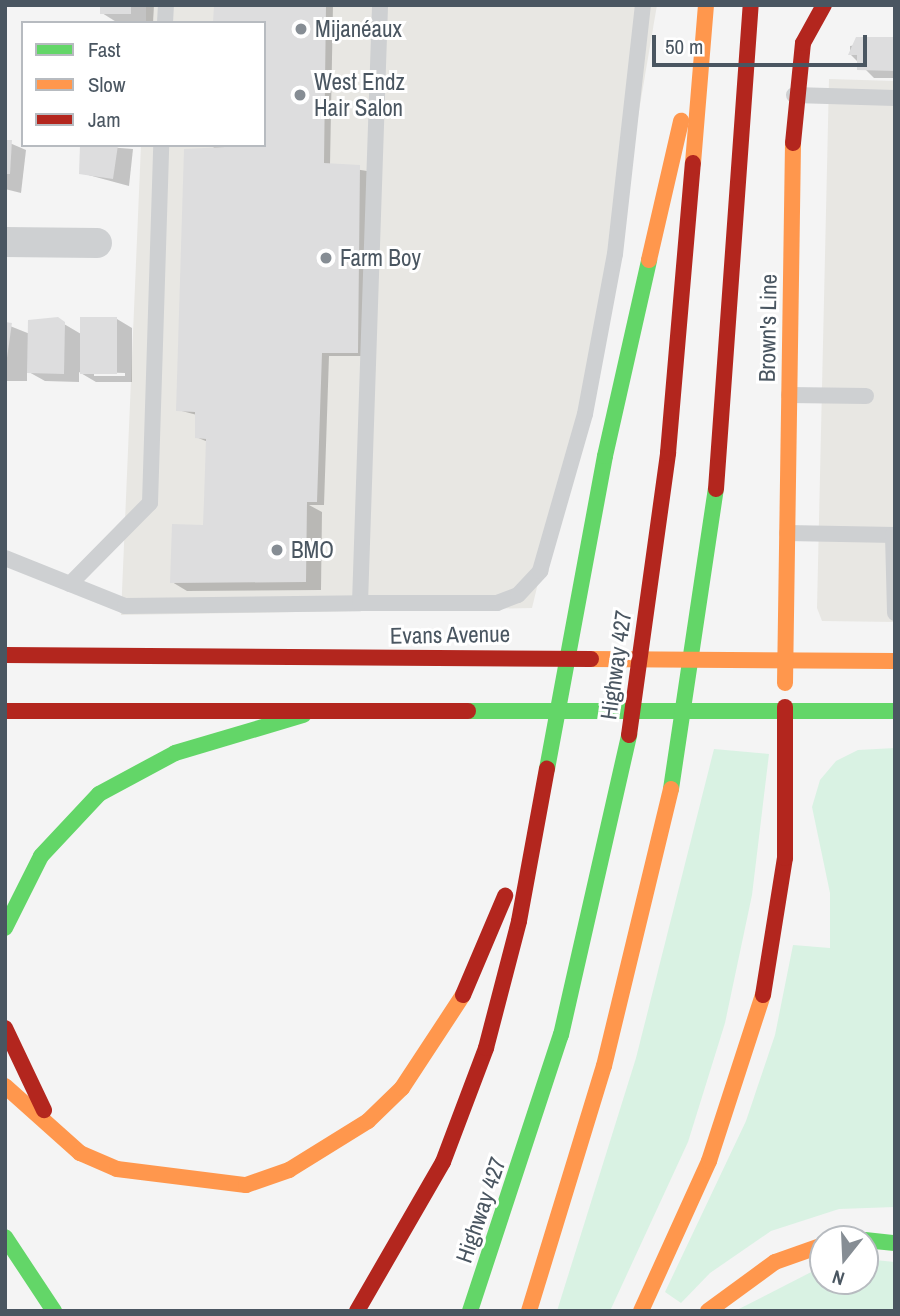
<!DOCTYPE html>
<html>
<head>
<meta charset="utf-8">
<style>
  body { margin:0 }
  #map { position:relative; width:900px; height:1316px; overflow:hidden; background:#f4f4f4; font-family:"Archivo Narrow",sans-serif }
  div>[style] { position:absolute }
  .commercial>* { inset:0; background:#e8e7e3 }
  .green>* { inset:0; background:#d9f2e3 }
  .shadow>* { inset:0; background:#0003 }
  .building>* { inset:0; background:#ddddde; transform-origin:0 0 }
  .lane>* { height:16px; margin:-8px; padding:0 8px; transform-origin:8px; border-radius:8px; background:#ced0d2 }
  .street>* { height:30px; margin:-15px; padding:0 15px; transform-origin:15px; border-radius:15px; background:#ced0d2 }
  .fast>* { height:16px; margin:-8px; padding:0 8px; transform-origin:8px; border-radius:8px; background:#63d668 }
  .slow>* { height:16px; margin:-8px; padding:0 8px; transform-origin:8px; border-radius:8px; background:#ff974d }
  .jam>* { height:16px; margin:-8px; padding:0 8px; transform-origin:8px; border-radius:8px; background:#b3261e }
  .dots>* { width:19px; height:19px; translate:-50% -50%; box-sizing:border-box; border:4px solid #fff; border-radius:50% }
  span { translate:-50% -50%; white-space:nowrap; text-align:center; line-height:1.15; -webkit-text-stroke:6px #fff; paint-order:stroke }
  .poi-label { font-size:23px; color:#4a5661 }
  .left { translate:0 -50%; text-align:left }
  .street-label { font-size:23px; color:#4a5661 }
  .frame { position:absolute; inset:0; border:7px solid #4a5661; pointer-events:none }
  .legend { position:absolute; left:21px; top:21px; width:245px; height:126px; box-sizing:border-box; background:#fff; border:2px solid #b7bbc0; margin:0; padding:9px 12px; list-style:none; font-size:21px; color:#4a5661 }
  .legend li { display:flex; align-items:center; gap:14px; height:35px }
  .legend b { width:35px; border:2px solid #b7bbc0 }
  .north { position:absolute; left:809px; top:1225px; width:70px; height:70px; box-sizing:border-box; background:#fff; border:2px solid #b7bbc0; border-radius:50%; rotate:198deg; font-size:19px; font-weight:700; line-height:28px; text-align:center; color:#4a5661 }
  .north::after { content:''; display:block; margin:auto; width:24px; height:32px; background:#868d94; clip-path:polygon(50% 0,100% 100%,50% 72%,0 100%) }
  .scale { position:absolute; left:652px; top:35px; width:215px; height:32px; box-sizing:border-box; border:4px solid #4a5661; border-top:0; padding-left:9px; font-size:21px; line-height:24px; white-space:nowrap; color:#4a5661; -webkit-text-stroke:5px #fff; paint-order:stroke }
</style>
</head>
<body>
<div id="map">
  <div class="commercial">
    <i style="clip-path:polygon(146px 5px,657px 5px,608px 293px,532px 608px,121px 615px,141px 145px,264px 145px,264px 23px,146px 23px)"></i>
    <i style="clip-path:polygon(829px 79px,895px 81px,895px 622px,822px 621px,817px 608px)"></i>
  </div>
  <div class="green">
    <i style="clip-path:polygon(895px 748px,895px 1207px,839px 1209px,771px 1231px,710px 1273px,681px 1303px,665px 1292px,746px 1121px,775px 1035px,793px 945px,830px 948px,830px 893px,812px 807px,820px 780px,836px 761px,858px 750px)"></i>
    <i style="clip-path:polygon(714px 749px,769px 754px,752px 895px,725px 1023px,688px 1142px,610px 1311px,557px 1311px,636px 1058px)"></i>
    <i style="clip-path:polygon(865px 1259px,895px 1262px,895px 1311px,735px 1311px,823px 1266px,823px 1281px,865px 1281px)"></i>
  </div>
  <div class="shadow">
    <i style="clip-path:polygon(102px 5px,154px 5px,153px 23px,118px 23px,102px 13px)"></i>
    <i style="clip-path:polygon(215px 5px,333px 5px,330px 165px,367px 171px,365px 356px,329px 356px,324px 505px,309px 505px,322px 512px,321px 590px,187px 591px,172px 582px,205px 527px,208px 442px,196px 437px,197px 415px,178px 410px,214px 145px,264px 145px,264px 23px)"></i>
    <i style="clip-path:polygon(895px 39px,895px 78px,874px 78px,850px 54px,850px 46px)"></i>
    <i style="clip-path:polygon(5px 141px,26px 150px,21px 193px,5px 189px)"></i>
    <i style="clip-path:polygon(81px 145px,133px 149px,129px 186px,81px 173px)"></i>
    <i style="clip-path:polygon(evenodd,117px 319px,132px 328px,132px 382px,96px 382px,79px 372px,79px 382px,45px 381px,27px 371px,27px 381px,5px 381px,5px 324px,30px 334px,64px 324px,81px 334px,117px 319px,94px 372px,125px 373px,125px 376px,94px 376px,94px 372px)"></i>
  </div>
  <div class="building">
    <i style="left:100px;top:5px;width:31px;height:9px"></i>
    <i style="clip-path:polygon(214px 5px,326px 5px,324px 163px,360px 165px,358px 353px,322px 353px,317px 502px,307px 502px,306px 582px,170px 583px,172px 524px,203px 525px,204px 500px,206px 439px,195px 438px,195px 412px,176px 411px,184px 149px,264px 145px,264px 23px,213px 23px)"></i>
    <i style="clip-path:polygon(856px 37px,895px 37px,895px 71px,857px 70px,857px 55px,848px 55px)"></i>
    <i style="clip-path:polygon(5px 140px,12px 140px,10px 174px,5px 174px)"></i>
    <i style="clip-path:polygon(80px 145px,118px 145px,113px 179px,79px 174px)"></i>
    <i style="clip-path:polygon(58px 317px,65px 322px,64px 374px,27px 373px,28px 320px)"></i>
    <i style="left:80px;top:317px;width:37px;height:57px"></i>
    <i style="left:5px;top:322px;width:7px;height:51px;rotate:8deg"></i>
  </div>
  <div class="lane">
    <i style="left:165px;top:23px;width:18px;rotate:-87deg"></i>
    <i style="left:794px;top:95px;width:101px;rotate:1.7deg"></i>
    <i style="left:789px;top:395px;width:77px;rotate:0.7deg"></i>
    <i style="left:787px;top:533px;width:108px;rotate:1.1deg"></i>
    <i style="left:893px;top:535px;width:78px;rotate:88.5deg"></i>
    <i style="left:5px;top:558px;width:129px;rotate:21.8deg"></i>
    <i style="left:125px;top:606px;width:235px;rotate:-0.7deg"></i>
    <i style="left:360px;top:603px;width:598px;rotate:-88.08deg"></i>
    <i style="left:70px;top:584px;width:114px;rotate:-45.4deg"></i>
    <i style="left:150px;top:503px;width:358px;rotate:-88.2deg"></i>
    <i style="left:360px;top:603px;width:137px"></i>
    <i style="left:497px;top:603px;width:22px;rotate:-21deg"></i>
    <i style="left:518px;top:595px;width:33px;rotate:-47deg"></i>
    <i style="left:540px;top:571px;width:163px;rotate:-74deg"></i>
    <i style="left:585px;top:414px;width:163px;rotate:-79.4deg"></i>
    <i style="left:615px;top:254px;width:251px;rotate:-83.6deg"></i>
  </div>
  <div class="street">
    <i style="left:5px;top:242px;width:92px;rotate:0.6deg"></i>
  </div>
  <div class="fast">
    <i style="left:468px;top:711px;width:427px"></i>
    <i style="left:547px;top:769px;width:318px;rotate:-79.5deg"></i>
    <i style="left:605px;top:456px;width:201px;rotate:-77.3deg"></i>
    <i style="left:671px;top:789px;width:303px;rotate:-81.5deg"></i>
    <i style="left:5px;top:928px;width:80px;rotate:-63.4deg"></i>
    <i style="left:41px;top:856px;width:85px;rotate:-46.9deg"></i>
    <i style="left:99px;top:794px;width:86px;rotate:-28.3deg"></i>
    <i style="left:175px;top:753px;width:134px;rotate:-16.5deg"></i>
    <i style="left:5px;top:1237px;width:89px;rotate:56.5deg"></i>
    <i style="left:865px;top:1240px;width:30px;rotate:6deg"></i>
    <i style="left:470px;top:1311px;width:291px;rotate:-71.8deg"></i>
    <i style="left:561px;top:1035px;width:308px;rotate:-77.2deg"></i>
  </div>
  <div class="slow">
    <i style="left:693px;top:163px;width:159px;rotate:-85.3deg"></i>
    <i style="left:649px;top:260px;width:143px;rotate:-77deg"></i>
    <i style="left:591px;top:659px;width:304px;rotate:0.4deg"></i>
    <i style="left:785px;top:683px;width:540px;rotate:-89.15deg"></i>
    <i style="left:5px;top:1086px;width:101px;rotate:41.8deg"></i>
    <i style="left:80px;top:1153px;width:40px;rotate:23.4deg"></i>
    <i style="left:117px;top:1169px;width:130px;rotate:7.1deg"></i>
    <i style="left:246px;top:1185px;width:46px;rotate:-19.2deg"></i>
    <i style="left:289px;top:1170px;width:93px;rotate:-31.8deg"></i>
    <i style="left:368px;top:1121px;width:47px;rotate:-44.1deg"></i>
    <i style="left:402px;top:1088px;width:111px;rotate:-56.7deg"></i>
    <i style="left:529px;top:1311px;width:256px;rotate:-73deg"></i>
    <i style="left:604px;top:1066px;width:285px;rotate:-76.4deg"></i>
    <i style="left:641px;top:1311px;width:165px;rotate:-65.6deg"></i>
    <i style="left:709px;top:1161px;width:175px;rotate:-72deg"></i>
    <i style="left:708px;top:1311px;width:83px;rotate:-36.2deg"></i>
    <i style="left:775px;top:1262px;width:51px;rotate:-19.5deg"></i>
  </div>
  <div class="jam">
    <i style="left:793px;top:143px;width:100px;rotate:-84.3deg"></i>
    <i style="left:803px;top:43px;width:43px;rotate:-61.1deg"></i>
    <i style="left:716px;top:489px;width:485px;rotate:-85.9deg"></i>
    <i style="left:5px;top:655px;width:586px;rotate:0.39deg"></i>
    <i style="left:5px;top:711px;width:463px"></i>
    <i style="left:629px;top:735px;width:285px;rotate:-82.1deg"></i>
    <i style="left:668px;top:453px;width:291px;rotate:-85.1deg"></i>
    <i style="left:463px;top:995px;width:108px;rotate:-67deg"></i>
    <i style="left:763px;top:995px;width:139px;rotate:-80.9deg"></i>
    <i style="left:785px;top:858px;width:151px;rotate:-90deg"></i>
    <i style="left:5px;top:1028px;width:91px;rotate:64.6deg"></i>
    <i style="left:357px;top:1311px;width:172px;rotate:-60deg"></i>
    <i style="left:443px;top:1162px;width:122px;rotate:-69.3deg"></i>
    <i style="left:486px;top:1048px;width:131px;rotate:-75.4deg"></i>
    <i style="left:519px;top:921px;width:155px;rotate:-79.6deg"></i>
  </div>
  <div class="dots">
    <i style="left:301px;top:29px;background:#868d94"></i>
    <i style="left:300px;top:95px;background:#868d94"></i>
    <i style="left:326px;top:258px;background:#868d94"></i>
    <i style="left:277px;top:550px;background:#868d94"></i>
  </div>
  <div class="poi-label">
    <span class="left" style="left:315px;top:29px">Mijanéaux</span>
    <span class="left" style="left:314px;top:95px">West Endz<br>Hair Salon</span>
    <span class="left" style="left:340px;top:258px">Farm Boy</span>
    <span class="left" style="left:291px;top:550px">BMO</span>
  </div>
  <div class="street-label">
    <span style="left:768px;top:328px;rotate:-89deg">Brown's Line</span>
    <span style="left:450px;top:635px;rotate:-1deg">Evans Avenue</span>
    <span style="left:616px;top:665px;rotate:-82deg">Highway 427</span>
    <span style="left:481px;top:1210px;rotate:-71deg">Highway 427</span>
  </div>
  <div class="frame"></div>
  <ul class="legend">
  <li><b style="height:9px;background:#63d668"></b>Fast</li>
  <li><b style="height:9px;background:#ff974d"></b>Slow</li>
  <li><b style="height:9px;background:#b3261e"></b>Jam</li>
  </ul>
  <div class="north">N</div>
  <div class="scale">50 m</div>
</div>
</body>
</html>
